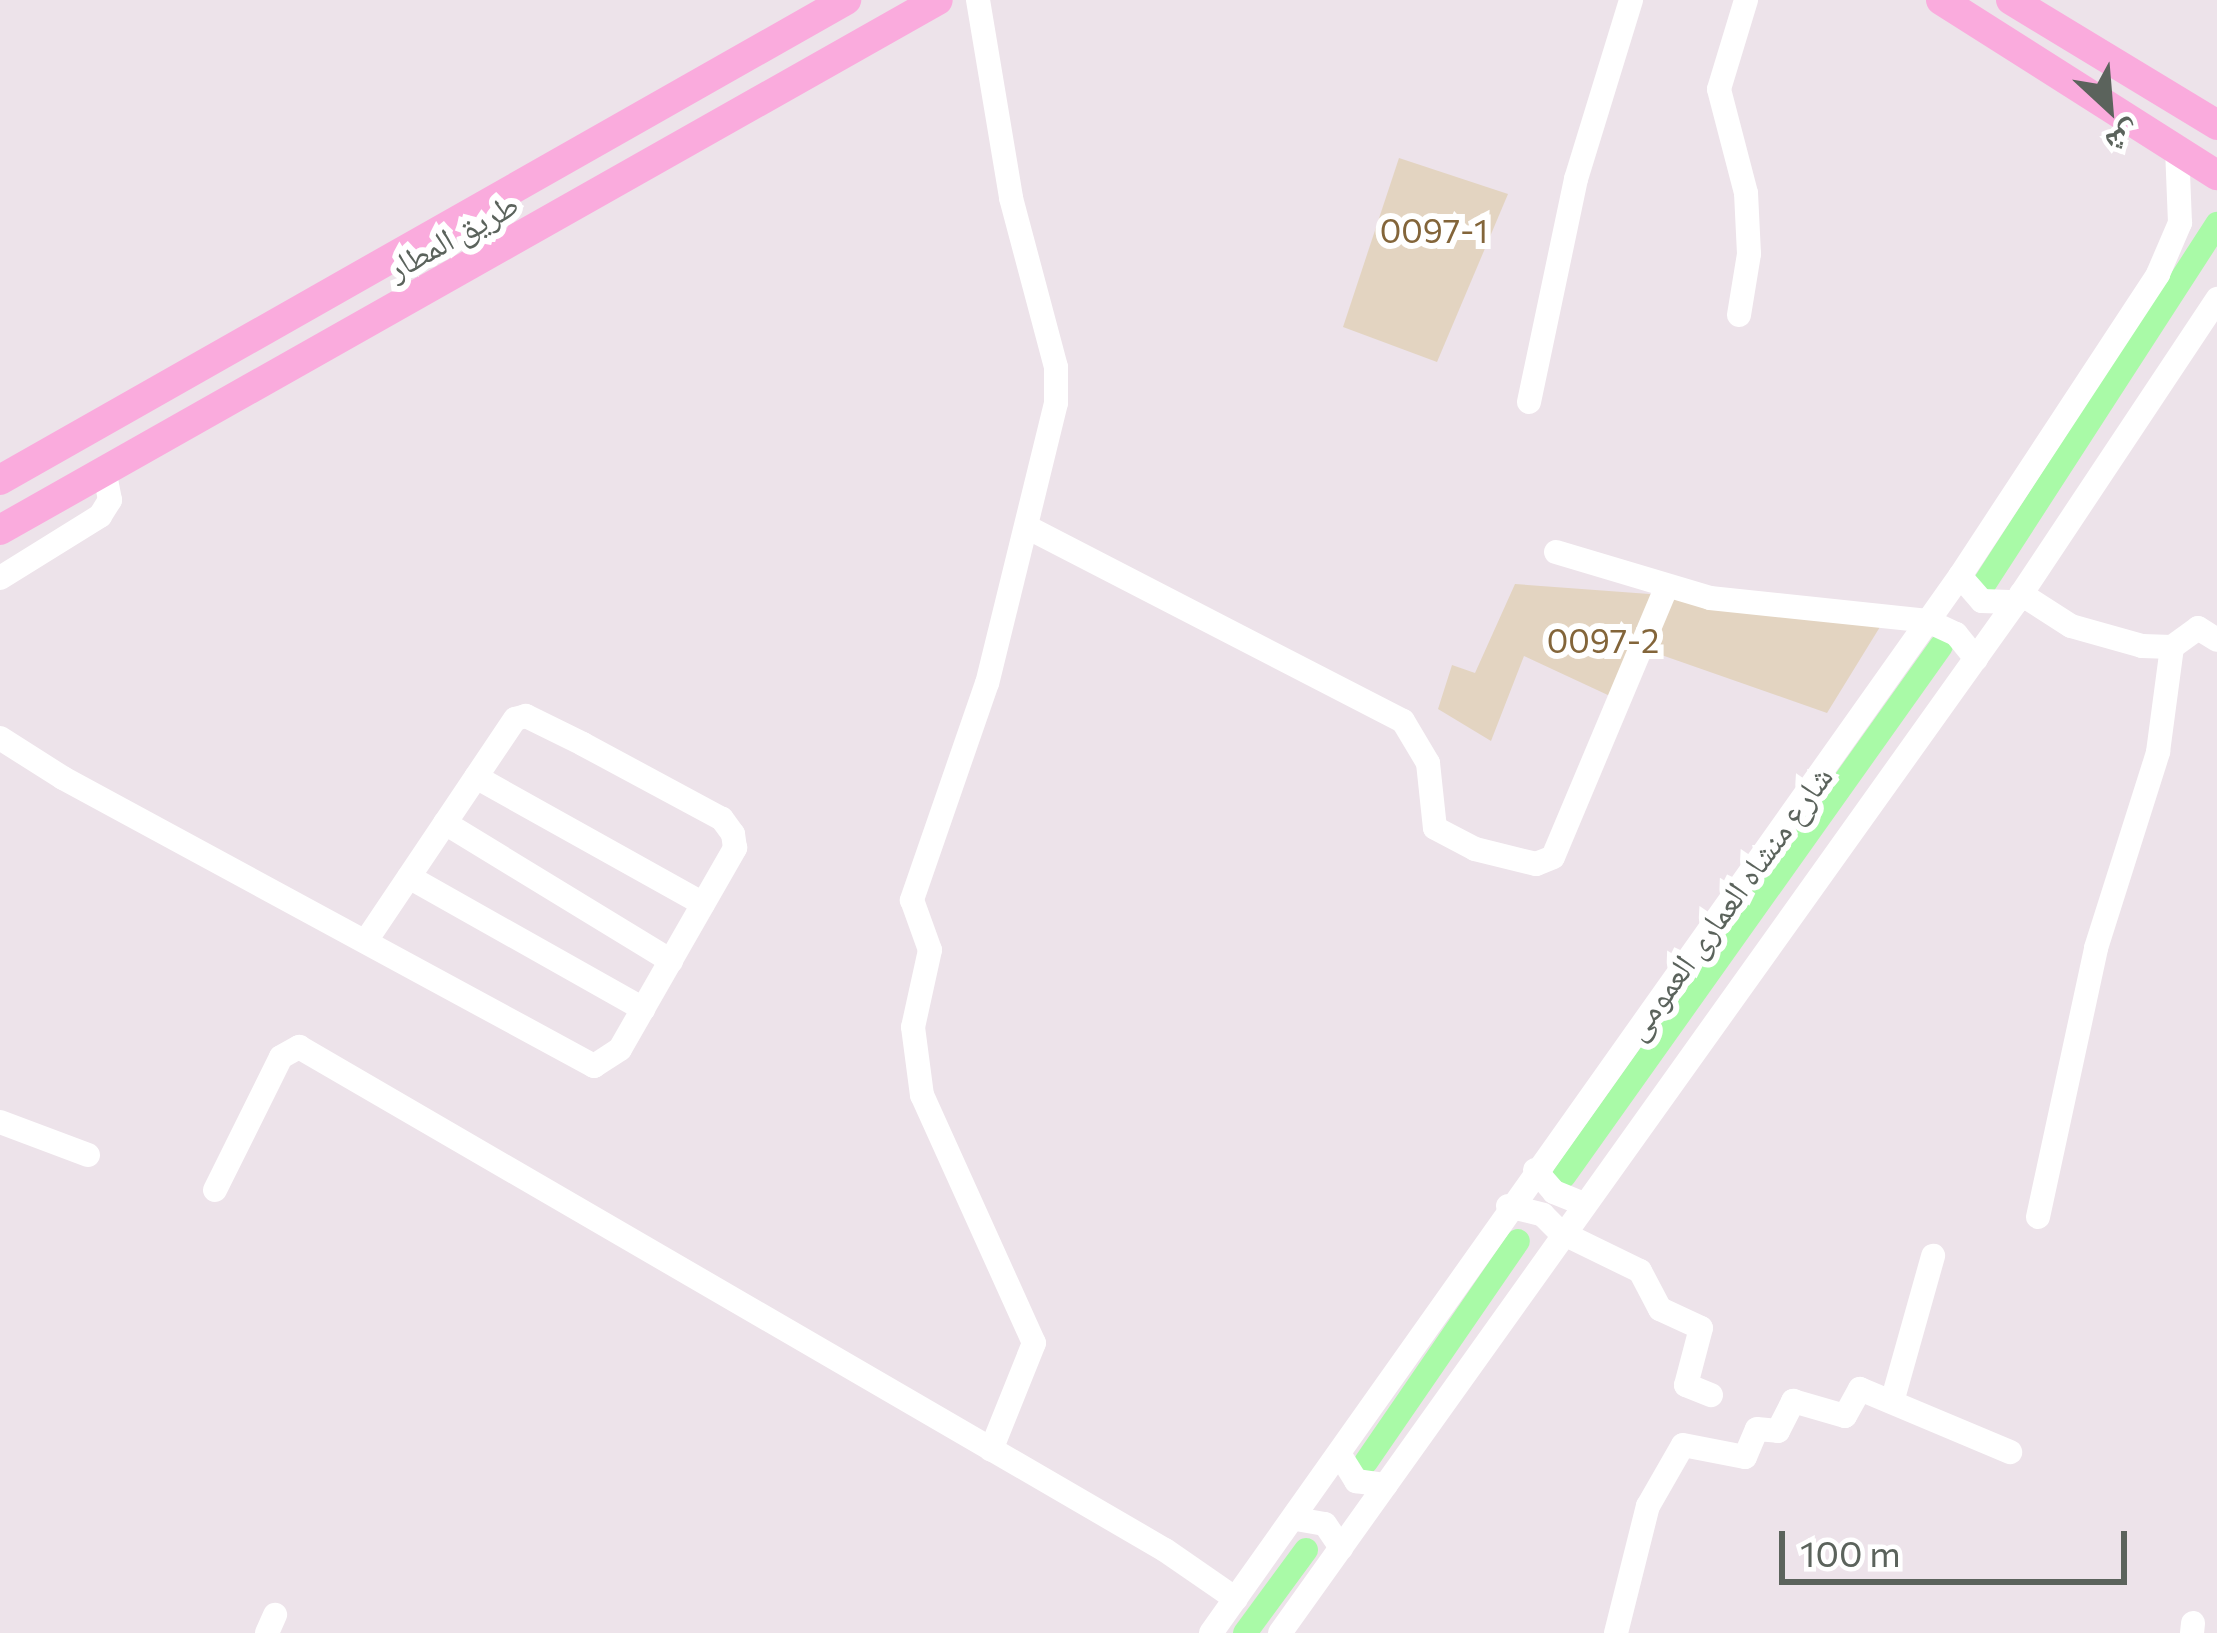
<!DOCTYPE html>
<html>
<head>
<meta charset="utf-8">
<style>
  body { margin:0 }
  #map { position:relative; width:2217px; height:1633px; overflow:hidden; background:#ede3ea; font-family:Commissioner,"Noto Naskh Arabic",sans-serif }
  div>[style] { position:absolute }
  .green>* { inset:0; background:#e3d4c1 }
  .canal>* { height:24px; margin:-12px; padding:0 12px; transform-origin:12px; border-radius:12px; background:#a9faa7 }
  .minor>* { height:24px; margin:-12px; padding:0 12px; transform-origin:12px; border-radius:12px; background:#fff }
  .major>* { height:30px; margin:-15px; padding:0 15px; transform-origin:15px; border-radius:15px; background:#faabdd }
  span { translate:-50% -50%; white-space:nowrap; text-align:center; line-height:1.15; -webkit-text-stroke:12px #fff; paint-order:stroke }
  .park-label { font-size:33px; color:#83653a }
  .street-label { font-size:33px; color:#5b635c }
  .north { position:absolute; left:2049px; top:48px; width:120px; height:120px; -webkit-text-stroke:9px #fff; paint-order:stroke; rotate:154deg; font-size:33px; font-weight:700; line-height:48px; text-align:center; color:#5b635c }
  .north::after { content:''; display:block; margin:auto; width:42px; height:54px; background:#5b635c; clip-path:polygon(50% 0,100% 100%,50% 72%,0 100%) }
  .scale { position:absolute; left:1779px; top:1531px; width:348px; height:54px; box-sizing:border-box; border:6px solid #5b635c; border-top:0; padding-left:15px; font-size:36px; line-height:42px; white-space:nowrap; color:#5b635c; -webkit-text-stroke:9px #fff; paint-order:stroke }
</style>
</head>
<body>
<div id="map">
  <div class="green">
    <i style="clip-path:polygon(1399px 158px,1508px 194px,1437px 362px,1343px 327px)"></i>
    <i style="clip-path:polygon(1515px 584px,1690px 597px,1883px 622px,1827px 713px,1650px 651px,1625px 703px,1524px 656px,1491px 741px,1438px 709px,1452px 665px,1475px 673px)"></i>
  </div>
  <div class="canal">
    <i style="left:1981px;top:589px;width:435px;rotate:-57.1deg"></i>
    <i style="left:1564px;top:1176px;width:650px;rotate:-54.57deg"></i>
    <i style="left:1366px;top:1462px;width:268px;rotate:-55.5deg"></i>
    <i style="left:1245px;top:1633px;width:103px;rotate:-53.7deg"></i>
  </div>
  <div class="minor">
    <i style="left:978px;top:0;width:201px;rotate:80.5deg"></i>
    <i style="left:1011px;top:198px;width:175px;rotate:75.1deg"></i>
    <i style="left:1056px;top:367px;width:36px;rotate:90deg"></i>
    <i style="left:1056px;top:403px;width:288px;rotate:103.8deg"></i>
    <i style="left:987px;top:683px;width:230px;rotate:109.1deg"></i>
    <i style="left:912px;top:900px;width:53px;rotate:70.2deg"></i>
    <i style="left:930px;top:950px;width:79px;rotate:102.4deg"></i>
    <i style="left:913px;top:1027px;width:69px;rotate:82.5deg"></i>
    <i style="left:922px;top:1095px;width:272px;rotate:65.7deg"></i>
    <i style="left:1034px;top:1343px;width:115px;rotate:111.9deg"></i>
    <i style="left:1739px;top:315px;width:62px;rotate:-80.7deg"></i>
    <i style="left:1749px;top:254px;width:61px;rotate:-92.8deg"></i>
    <i style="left:1746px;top:193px;width:107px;rotate:-104.6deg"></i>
    <i style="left:1719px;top:89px;width:93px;rotate:-73.1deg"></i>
    <i style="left:1529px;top:402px;width:228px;rotate:-78.1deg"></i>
    <i style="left:1576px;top:179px;width:187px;rotate:-72.9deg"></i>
    <i style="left:1027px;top:527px;width:423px;rotate:27.3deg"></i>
    <i style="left:1403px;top:721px;width:49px;rotate:59.2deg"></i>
    <i style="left:1428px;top:763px;width:65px;rotate:83.9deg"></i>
    <i style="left:1435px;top:828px;width:45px;rotate:27.7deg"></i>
    <i style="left:1475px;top:849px;width:63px;rotate:13.8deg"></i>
    <i style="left:1536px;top:864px;width:18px;rotate:-22deg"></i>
    <i style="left:1553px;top:857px;width:292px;rotate:-67.2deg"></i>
    <i style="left:1556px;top:552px;width:161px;rotate:16.6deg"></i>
    <i style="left:1710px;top:598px;width:219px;rotate:6deg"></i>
    <i style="left:1928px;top:621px;width:31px;rotate:25deg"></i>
    <i style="left:1956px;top:634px;width:32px;rotate:51deg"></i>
    <i style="left:1960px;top:576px;width:33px;rotate:49deg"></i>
    <i style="left:1982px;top:601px;width:34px;rotate:2deg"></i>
    <i style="left:0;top:578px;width:118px;rotate:-31.8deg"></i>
    <i style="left:100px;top:516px;width:19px;rotate:-58deg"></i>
    <i style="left:110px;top:500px;width:31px;rotate:-101deg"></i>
    <i style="left:2021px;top:594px;width:59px;rotate:32.6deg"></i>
    <i style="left:2071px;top:626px;width:74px;rotate:15.7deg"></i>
    <i style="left:2142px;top:646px;width:30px;rotate:2deg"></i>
    <i style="left:2172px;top:647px;width:32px;rotate:-36deg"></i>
    <i style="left:2198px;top:628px;width:22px;rotate:32deg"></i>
    <i style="left:0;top:738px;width:75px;rotate:32.4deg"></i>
    <i style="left:63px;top:778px;width:604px;rotate:28.47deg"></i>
    <i style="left:594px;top:1066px;width:31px;rotate:-33deg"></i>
    <i style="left:620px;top:1049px;width:232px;rotate:-60.2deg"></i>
    <i style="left:735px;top:848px;width:14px;rotate:-98deg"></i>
    <i style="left:733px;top:834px;width:19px;rotate:-126deg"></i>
    <i style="left:722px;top:819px;width:158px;rotate:-151.7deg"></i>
    <i style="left:583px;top:744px;width:64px;rotate:-153.8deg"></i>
    <i style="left:526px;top:716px;width:11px;rotate:165deg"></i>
    <i style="left:515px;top:719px;width:267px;rotate:123.9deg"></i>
    <i style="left:476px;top:777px;width:260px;rotate:29.2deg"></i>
    <i style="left:445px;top:823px;width:265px;rotate:31.4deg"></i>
    <i style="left:409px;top:877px;width:269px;rotate:29.4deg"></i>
    <i style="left:0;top:1122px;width:94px;rotate:20.6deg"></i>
    <i style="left:1535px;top:1170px;width:29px;rotate:49deg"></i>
    <i style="left:1554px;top:1192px;width:29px;rotate:22deg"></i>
    <i style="left:215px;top:1190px;width:148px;rotate:-63.6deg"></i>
    <i style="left:281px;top:1057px;width:21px;rotate:-29deg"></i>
    <i style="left:299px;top:1047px;width:1001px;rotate:30.15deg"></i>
    <i style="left:1165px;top:1550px;width:86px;rotate:34.6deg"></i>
    <i style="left:1508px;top:1206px;width:36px;rotate:14deg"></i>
    <i style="left:1543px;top:1215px;width:24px;rotate:45deg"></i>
    <i style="left:1560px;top:1232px;width:89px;rotate:26deg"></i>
    <i style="left:1640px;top:1271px;width:43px;rotate:62.2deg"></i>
    <i style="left:1660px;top:1309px;width:45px;rotate:24.9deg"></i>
    <i style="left:1701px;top:1328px;width:59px;rotate:104.7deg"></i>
    <i style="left:1686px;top:1385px;width:27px;rotate:22deg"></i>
    <i style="left:2038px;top:1217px;width:275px;rotate:-77.8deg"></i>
    <i style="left:2096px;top:948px;width:206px;rotate:-72.4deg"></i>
    <i style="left:2158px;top:752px;width:106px;rotate:-82.4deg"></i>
    <i style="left:1892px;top:1402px;width:152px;rotate:-74.3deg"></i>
    <i style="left:1340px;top:1455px;width:31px;rotate:58deg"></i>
    <i style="left:1356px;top:1481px;width:30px;rotate:8deg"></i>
    <i style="left:1296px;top:1519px;width:29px;rotate:10deg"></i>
    <i style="left:1325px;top:1524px;width:29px;rotate:56deg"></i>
    <i style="left:267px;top:1633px;width:20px;rotate:-66deg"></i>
    <i style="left:1211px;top:1633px;width:1295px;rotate:-54.68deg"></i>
    <i style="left:1960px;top:576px;width:361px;rotate:-56.7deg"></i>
    <i style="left:2158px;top:274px;width:56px;rotate:-66.7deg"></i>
    <i style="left:2180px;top:223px;width:76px;rotate:-92.3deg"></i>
    <i style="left:1280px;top:1633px;width:1267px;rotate:-54.48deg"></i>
    <i style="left:2016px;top:602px;width:364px;rotate:-56.4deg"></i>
    <i style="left:1616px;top:1633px;width:131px;rotate:-75.9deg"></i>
    <i style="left:1648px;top:1506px;width:70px;rotate:-60.2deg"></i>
    <i style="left:1683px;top:1445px;width:63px;rotate:11deg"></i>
    <i style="left:1745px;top:1457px;width:30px;rotate:-67deg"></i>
    <i style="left:1757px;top:1429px;width:21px;rotate:5deg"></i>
    <i style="left:1778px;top:1431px;width:34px;rotate:-63deg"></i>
    <i style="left:1793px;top:1401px;width:54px;rotate:16.1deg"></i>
    <i style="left:1845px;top:1416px;width:31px;rotate:-61deg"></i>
    <i style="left:1860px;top:1389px;width:163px;rotate:22.8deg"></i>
    <i style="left:2192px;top:1633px;width:10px;rotate:-84deg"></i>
  </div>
  <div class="major">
    <i style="left:1941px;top:0;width:327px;rotate:32.4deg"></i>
    <i style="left:2011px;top:0;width:241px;rotate:31.2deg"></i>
    <i style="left:0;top:480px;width:973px;rotate:-29.57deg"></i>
    <i style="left:0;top:530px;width:1077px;rotate:-29.47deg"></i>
  </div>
  <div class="park-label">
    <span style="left:1434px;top:230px">0097-1</span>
    <span style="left:1603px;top:640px">0097-2</span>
  </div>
  <div class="street-label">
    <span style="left:452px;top:235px;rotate:-29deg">طريق المطار</span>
    <span style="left:1727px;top:902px;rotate:-54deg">شارع منشاه العمارى العمومى</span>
  </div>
  <div class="north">ش</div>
  <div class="scale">100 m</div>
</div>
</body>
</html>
